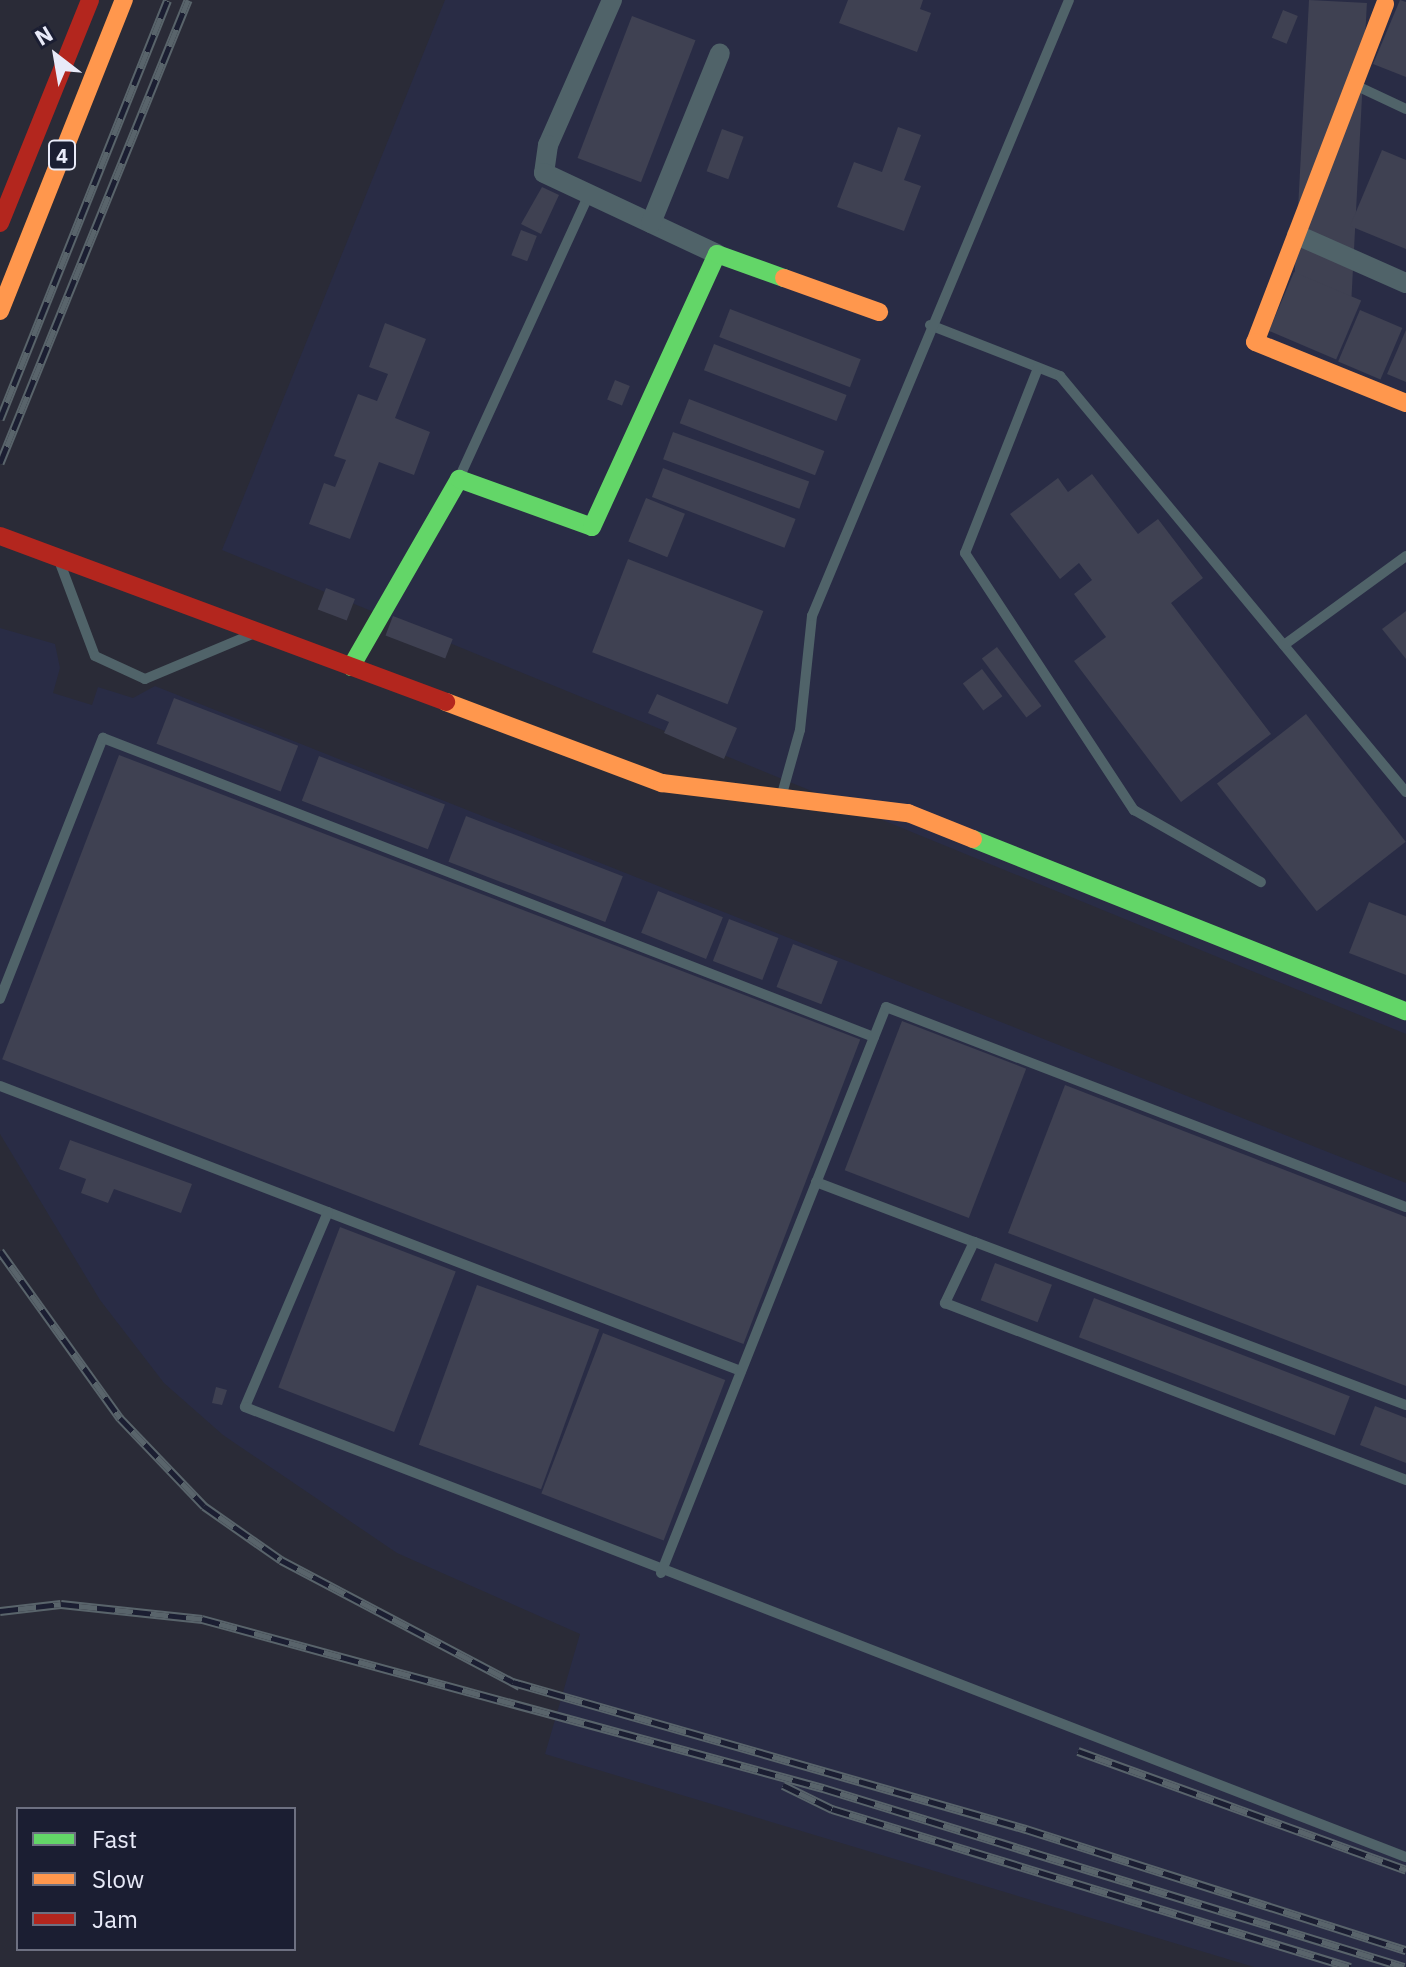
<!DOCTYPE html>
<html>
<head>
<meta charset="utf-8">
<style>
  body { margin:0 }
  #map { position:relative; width:1406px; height:1967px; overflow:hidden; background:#2a2b37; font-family:"IBM Plex Sans",sans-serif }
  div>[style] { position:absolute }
  .built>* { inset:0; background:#292c45 }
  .building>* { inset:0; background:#3f4152; transform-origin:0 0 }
  .lane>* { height:10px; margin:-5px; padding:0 5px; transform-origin:5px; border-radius:5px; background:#506369 }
  .street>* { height:20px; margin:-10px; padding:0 10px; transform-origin:10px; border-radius:10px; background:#506369 }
  .fast>* { height:18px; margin:-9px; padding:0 9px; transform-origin:9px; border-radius:9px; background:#63d668 }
  .slow>* { height:18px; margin:-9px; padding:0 9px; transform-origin:9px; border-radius:9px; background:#ff974d }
  .jam>* { height:18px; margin:-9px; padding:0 9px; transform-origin:9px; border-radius:9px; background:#b3261e }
  .rail>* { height:9px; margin-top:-4.5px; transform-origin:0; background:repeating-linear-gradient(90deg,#1b1e32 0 18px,#59646b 0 36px); box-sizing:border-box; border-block:2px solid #59646b }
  span { translate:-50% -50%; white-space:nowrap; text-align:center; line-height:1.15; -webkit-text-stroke:7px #1b1e32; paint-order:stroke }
  .shield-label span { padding:2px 6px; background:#1b1e32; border:2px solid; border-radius:6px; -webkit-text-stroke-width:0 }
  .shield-label { font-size:20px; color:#e8eaf8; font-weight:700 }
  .legend { position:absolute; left:16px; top:1807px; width:280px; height:144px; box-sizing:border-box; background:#1b1e32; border:2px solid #6d7081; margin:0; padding:10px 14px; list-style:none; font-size:24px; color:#e8eaf8 }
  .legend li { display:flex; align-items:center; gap:16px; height:40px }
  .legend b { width:40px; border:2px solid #6d7081 }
  .north { position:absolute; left:16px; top:16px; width:80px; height:80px; -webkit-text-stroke:6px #1b1e32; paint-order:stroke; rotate:329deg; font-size:22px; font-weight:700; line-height:32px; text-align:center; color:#e8eaf8 }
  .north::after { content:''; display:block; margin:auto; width:28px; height:36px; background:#e8eaf8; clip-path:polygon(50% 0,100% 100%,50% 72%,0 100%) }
</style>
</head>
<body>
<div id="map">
  <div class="built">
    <i style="clip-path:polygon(445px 0,1406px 0,1406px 1034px,222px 550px)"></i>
    <i style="clip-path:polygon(0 628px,55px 644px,60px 668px,53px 693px,92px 705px,98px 687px,133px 698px,155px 686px,1406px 1183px,1406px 1967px,1254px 1967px,545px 1754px,580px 1634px,397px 1553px,223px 1435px,164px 1383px,100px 1300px,0 1134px)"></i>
  </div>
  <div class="building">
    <i style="clip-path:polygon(848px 0,923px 0,920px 9px,931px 13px,917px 52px,839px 23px)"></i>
    <i style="left:1309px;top:0;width:58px;height:316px;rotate:3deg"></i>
    <i style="clip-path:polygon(1400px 0,1406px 2px,1406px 77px,1373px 64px)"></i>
    <i style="left:1283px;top:10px;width:16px;height:30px;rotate:22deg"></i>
    <i style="left:632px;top:16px;width:68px;height:152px;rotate:21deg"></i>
    <i style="clip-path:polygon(898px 127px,921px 135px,904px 180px,921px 186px,904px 231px,837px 207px,854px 162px,882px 172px)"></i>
    <i style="left:722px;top:129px;width:23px;height:45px;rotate:20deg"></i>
    <i style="clip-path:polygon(1382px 150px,1406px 160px,1406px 249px,1350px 226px)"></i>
    <i style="clip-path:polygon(542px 187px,559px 195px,541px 234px,521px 224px)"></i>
    <i style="left:521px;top:230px;width:17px;height:27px;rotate:21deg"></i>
    <i style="left:1294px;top:272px;width:73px;height:64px;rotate:23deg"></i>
    <i style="left:730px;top:309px;width:140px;height:30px;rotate:21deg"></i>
    <i style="left:1360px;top:310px;width:46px;height:56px;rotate:23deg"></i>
    <i style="clip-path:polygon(385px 323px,426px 339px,395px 418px,430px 432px,414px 475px,379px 462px,350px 539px,309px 524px,324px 483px,335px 487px,346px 460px,334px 456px,358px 394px,377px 401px,388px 374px,369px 367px)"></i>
    <i style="clip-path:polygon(1406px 330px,1406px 382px,1387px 374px)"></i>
    <i style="left:714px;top:344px;width:142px;height:28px;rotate:21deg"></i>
    <i style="left:615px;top:380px;width:16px;height:21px;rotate:22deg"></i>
    <i style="left:689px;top:399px;width:145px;height:26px;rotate:21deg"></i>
    <i style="left:673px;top:432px;width:145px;height:29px;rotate:20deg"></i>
    <i style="left:663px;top:468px;width:142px;height:31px;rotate:21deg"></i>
    <i style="clip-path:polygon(1092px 474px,1138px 534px,1158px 519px,1203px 578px,1171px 603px,1271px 734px,1181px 802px,1074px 661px,1106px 637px,1074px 594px,1092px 580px,1079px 563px,1060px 579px,1010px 514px,1058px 478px,1068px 492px)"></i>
    <i style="left:646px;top:498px;width:42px;height:47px;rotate:22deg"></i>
    <i style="left:628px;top:559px;width:145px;height:100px;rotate:21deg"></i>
    <i style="left:326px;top:588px;width:31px;height:23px;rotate:21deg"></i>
    <i style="clip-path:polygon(1406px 611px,1406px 659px,1382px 629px)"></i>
    <i style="left:393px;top:616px;width:64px;height:21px;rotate:21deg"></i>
    <i style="left:997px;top:647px;width:74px;height:19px;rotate:53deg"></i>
    <i style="left:982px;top:669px;width:34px;height:24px;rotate:53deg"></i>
    <i style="clip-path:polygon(657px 694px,737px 728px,724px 759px,664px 733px,669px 722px,648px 713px)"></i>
    <i style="left:174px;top:698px;width:133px;height:49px;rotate:21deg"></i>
    <i style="left:1306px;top:714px;width:162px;height:113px;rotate:52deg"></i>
    <i style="left:119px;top:755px;width:794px;height:326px;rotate:21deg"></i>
    <i style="left:319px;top:756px;width:135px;height:48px;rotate:21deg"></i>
    <i style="left:466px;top:816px;width:168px;height:49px;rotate:21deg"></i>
    <i style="left:658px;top:891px;width:70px;height:45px;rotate:22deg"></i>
    <i style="clip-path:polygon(1369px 902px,1406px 916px,1406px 975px,1349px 953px)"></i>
    <i style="left:729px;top:919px;width:53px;height:45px;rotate:21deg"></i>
    <i style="left:793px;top:944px;width:48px;height:46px;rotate:21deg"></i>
    <i style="left:902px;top:1021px;width:133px;height:160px;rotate:21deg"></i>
    <i style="clip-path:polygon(1065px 1085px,1406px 1217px,1406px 1386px,1008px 1233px)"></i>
    <i style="clip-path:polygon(70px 1140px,192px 1184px,181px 1213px,114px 1189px,108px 1203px,81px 1193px,86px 1179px,59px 1169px)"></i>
    <i style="left:340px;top:1227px;width:124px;height:172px;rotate:21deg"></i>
    <i style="left:995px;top:1263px;width:61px;height:40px;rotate:21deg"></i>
    <i style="left:477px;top:1285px;width:130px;height:170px;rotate:20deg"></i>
    <i style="left:1094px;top:1298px;width:274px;height:42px;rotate:21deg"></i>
    <i style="left:603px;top:1333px;width:131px;height:172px;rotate:21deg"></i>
    <i style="clip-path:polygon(216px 1387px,227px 1390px,222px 1405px,212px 1403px)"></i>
    <i style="clip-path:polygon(1375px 1406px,1406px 1418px,1406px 1463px,1360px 1445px)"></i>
  </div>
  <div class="lane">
    <i style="left:1357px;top:86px;width:54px;rotate:25.1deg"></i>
    <i style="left:930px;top:325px;width:140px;rotate:21.4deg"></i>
    <i style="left:1060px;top:376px;width:541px;rotate:50.25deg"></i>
    <i style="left:1038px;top:368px;width:199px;rotate:111.5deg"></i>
    <i style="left:965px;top:553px;width:308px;rotate:56.7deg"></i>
    <i style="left:1134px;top:810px;width:146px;rotate:29.6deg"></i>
    <i style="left:460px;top:476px;width:310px;rotate:-65.4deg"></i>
    <i style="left:60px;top:563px;width:99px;rotate:69.4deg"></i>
    <i style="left:95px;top:656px;width:55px;rotate:24.7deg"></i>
    <i style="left:145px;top:679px;width:114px;rotate:-22.7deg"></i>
    <i style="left:1284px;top:645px;width:151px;rotate:-36.1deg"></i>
    <i style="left:782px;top:794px;width:66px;rotate:-74.3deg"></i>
    <i style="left:800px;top:730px;width:115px;rotate:-84deg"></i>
    <i style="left:812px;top:616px;width:667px;rotate:-67.35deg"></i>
    <i style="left:0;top:999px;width:281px;rotate:-68.5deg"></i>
    <i style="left:103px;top:738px;width:827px;rotate:21.2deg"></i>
    <i style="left:0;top:1086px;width:794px;rotate:21.04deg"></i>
    <i style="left:816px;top:1182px;width:169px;rotate:20.8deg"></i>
    <i style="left:328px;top:1212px;width:212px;rotate:113.1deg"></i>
    <i style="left:245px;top:1407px;width:1245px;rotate:21.19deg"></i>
    <i style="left:1406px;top:1405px;width:462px;rotate:-159.3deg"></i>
    <i style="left:974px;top:1242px;width:68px;rotate:115.4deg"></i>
    <i style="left:945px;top:1303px;width:494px;rotate:21deg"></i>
    <i style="left:661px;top:1573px;width:609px;rotate:-68.32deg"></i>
    <i style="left:886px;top:1007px;width:557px;rotate:21.04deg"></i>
  </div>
  <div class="street">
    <i style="left:612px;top:0;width:158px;rotate:113.8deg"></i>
    <i style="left:548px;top:145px;width:28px;rotate:98deg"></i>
    <i style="left:544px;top:173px;width:191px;rotate:25.1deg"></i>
    <i style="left:651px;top:223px;width:183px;rotate:-67.9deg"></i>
    <i style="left:1297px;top:235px;width:119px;rotate:23.8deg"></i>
  </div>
  <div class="fast">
    <i style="left:351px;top:667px;width:217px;rotate:-60.1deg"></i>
    <i style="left:459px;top:479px;width:141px;rotate:19.8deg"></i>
    <i style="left:592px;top:527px;width:300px;rotate:-65.4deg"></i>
    <i style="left:717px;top:254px;width:71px;rotate:19.7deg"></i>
    <i style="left:973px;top:839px;width:466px;rotate:21.7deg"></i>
  </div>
  <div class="slow">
    <i style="left:1385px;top:4px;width:362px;rotate:111deg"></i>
    <i style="left:1255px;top:342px;width:163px;rotate:22deg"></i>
    <i style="left:784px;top:278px;width:101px;rotate:19.7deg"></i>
    <i style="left:0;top:311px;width:335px;rotate:-68.3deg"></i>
    <i style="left:446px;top:702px;width:231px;rotate:20.6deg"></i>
    <i style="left:662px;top:783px;width:248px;rotate:7deg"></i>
    <i style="left:908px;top:813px;width:70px;rotate:21.8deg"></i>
  </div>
  <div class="jam">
    <i style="left:0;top:223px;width:240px;rotate:-68deg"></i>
    <i style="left:0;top:536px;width:476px;rotate:20.4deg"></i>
  </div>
  <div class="rail">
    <i style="left:0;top:419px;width:451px;rotate:-68.2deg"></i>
    <i style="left:0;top:463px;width:500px;rotate:-67.9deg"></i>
    <i style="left:0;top:1251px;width:206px;rotate:54.3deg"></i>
    <i style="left:120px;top:1418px;width:122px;rotate:46.3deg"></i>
    <i style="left:204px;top:1506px;width:94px;rotate:35deg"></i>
    <i style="left:281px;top:1560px;width:270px;rotate:27.8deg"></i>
    <i style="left:0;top:1611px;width:61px;rotate:-6.5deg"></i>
    <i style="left:61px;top:1604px;width:142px;rotate:6.1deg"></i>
    <i style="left:202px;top:1619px;width:644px;rotate:15.22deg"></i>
    <i style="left:823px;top:1788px;width:608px;rotate:17.12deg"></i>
    <i style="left:513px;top:1682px;width:534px;rotate:15.99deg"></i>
    <i style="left:1026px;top:1829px;width:399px;rotate:17.7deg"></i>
    <i style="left:1078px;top:1751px;width:349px;rotate:19.9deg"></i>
    <i style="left:783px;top:1785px;width:55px;rotate:26.1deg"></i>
    <i style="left:832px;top:1809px;width:542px;rotate:16.96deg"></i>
  </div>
  <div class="shield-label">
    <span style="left:62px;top:155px">4</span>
  </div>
  <ul class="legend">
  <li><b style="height:10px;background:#63d668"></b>Fast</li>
  <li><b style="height:10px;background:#ff974d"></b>Slow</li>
  <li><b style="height:10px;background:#b3261e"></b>Jam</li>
  </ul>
  <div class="north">N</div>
</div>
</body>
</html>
